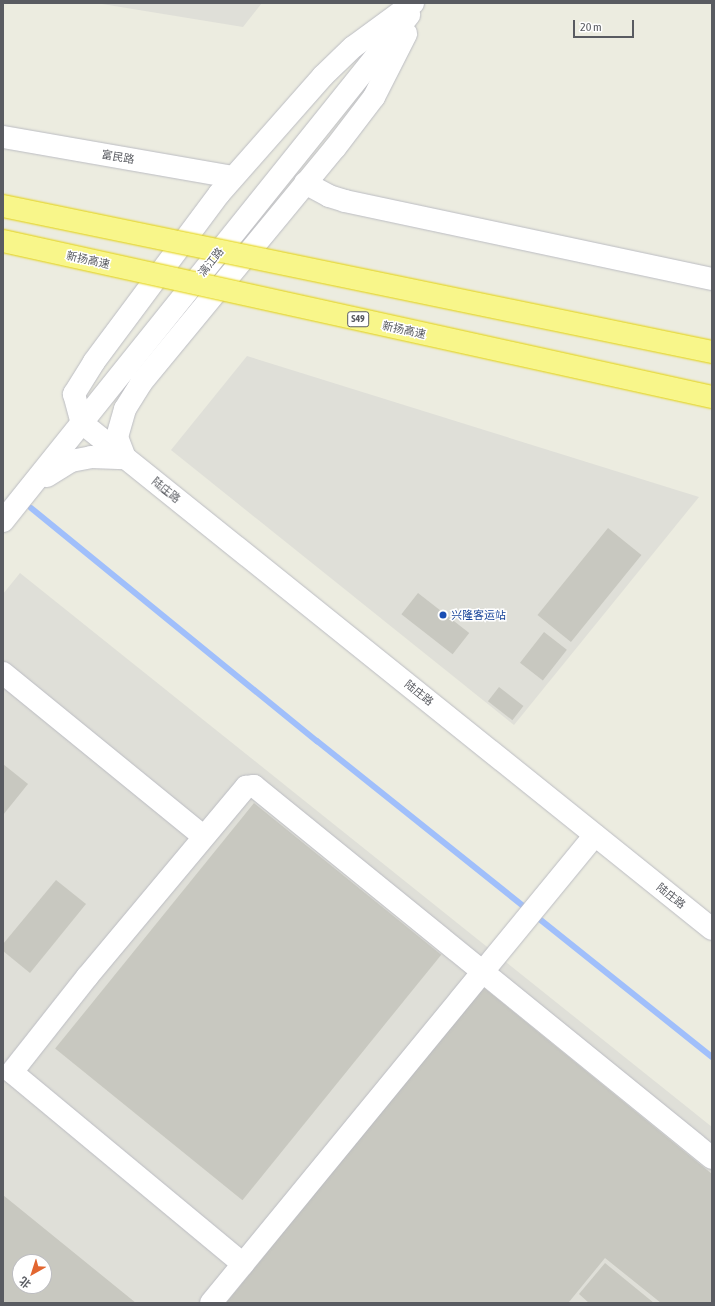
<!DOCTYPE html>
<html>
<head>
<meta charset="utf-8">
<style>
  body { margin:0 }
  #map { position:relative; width:715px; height:1306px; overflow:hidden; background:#ecece0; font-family:"Asap Condensed","Noto Sans SC",sans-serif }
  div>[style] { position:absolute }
  .industrial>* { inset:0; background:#dfdfd8 }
  .stream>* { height:6px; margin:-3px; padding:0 3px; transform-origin:3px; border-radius:3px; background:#a0bffb }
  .building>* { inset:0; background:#c8c8c0; transform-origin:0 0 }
  .roads { filter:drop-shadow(0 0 1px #bbbcc2) drop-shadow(0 0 1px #bbbcc2) }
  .minor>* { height:22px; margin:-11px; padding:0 11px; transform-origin:11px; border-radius:11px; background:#fff }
  .bridges { filter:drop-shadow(0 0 1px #e3d109) drop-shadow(0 0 1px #e3d109) }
  .highway-bridge>* { height:22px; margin:-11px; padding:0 11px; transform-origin:11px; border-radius:11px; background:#f8f68a }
  .dots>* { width:11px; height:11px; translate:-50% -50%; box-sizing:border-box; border:2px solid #fff; border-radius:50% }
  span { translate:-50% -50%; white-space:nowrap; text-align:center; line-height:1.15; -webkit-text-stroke:3px #fff; paint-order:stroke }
  .shield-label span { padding:1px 3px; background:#fff; border:1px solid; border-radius:3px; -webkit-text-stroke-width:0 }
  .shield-label { font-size:10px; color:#595b61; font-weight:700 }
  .street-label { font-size:11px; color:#595b61 }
  .transit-label { font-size:11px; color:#164399 }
  .left { translate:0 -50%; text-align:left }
  .frame { position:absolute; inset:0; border:4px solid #595b61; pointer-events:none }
  .north { position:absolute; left:12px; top:1254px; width:40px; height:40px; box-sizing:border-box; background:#fff; border:1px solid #bdbdc0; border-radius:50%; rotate:219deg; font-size:11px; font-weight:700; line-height:16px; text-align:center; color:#595b61 }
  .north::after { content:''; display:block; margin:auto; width:14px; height:18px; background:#e26630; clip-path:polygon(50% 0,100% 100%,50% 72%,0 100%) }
  .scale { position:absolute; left:573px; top:20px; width:61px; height:18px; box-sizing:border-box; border:2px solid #595b61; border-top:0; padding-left:5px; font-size:12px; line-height:14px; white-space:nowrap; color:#595b61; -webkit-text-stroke:3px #fff; paint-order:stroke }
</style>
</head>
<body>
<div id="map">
  <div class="industrial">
    <i style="clip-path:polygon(96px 3px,262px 3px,243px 27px)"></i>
    <i style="clip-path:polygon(247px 356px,699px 497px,514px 725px,171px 450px)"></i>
    <i style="clip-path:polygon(evenodd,20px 573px,712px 1127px,712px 1303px,3px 1303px,3px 594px,20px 573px,20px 1262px,44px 1262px,44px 1286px,20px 1286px,20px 1262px)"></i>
  </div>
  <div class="stream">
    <i style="left:31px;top:508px;width:369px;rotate:39.2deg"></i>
    <i style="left:317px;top:741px;width:506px;rotate:38.66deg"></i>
  </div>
  <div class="building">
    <i style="left:608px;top:528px;width:43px;height:112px;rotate:39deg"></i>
    <i style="left:418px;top:593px;width:65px;height:27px;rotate:38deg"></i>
    <i style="left:544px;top:632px;width:29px;height:39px;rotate:38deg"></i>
    <i style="left:499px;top:687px;width:31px;height:18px;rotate:38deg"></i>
    <i style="clip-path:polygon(3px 764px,28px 784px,3px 815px)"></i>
    <i style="left:254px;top:803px;width:241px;height:316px;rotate:39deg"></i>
    <i style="clip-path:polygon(56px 880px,86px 904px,30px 973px,3px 951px,3px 944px)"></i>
    <i style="clip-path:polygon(483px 987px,712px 1174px,712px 1303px,661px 1303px,605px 1258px,569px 1302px,570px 1303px,226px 1303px)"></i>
    <i style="clip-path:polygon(evenodd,3px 1195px,136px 1303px,3px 1303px,3px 1195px,20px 1262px,44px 1262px,44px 1286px,20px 1286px,20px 1262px)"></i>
    <i style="clip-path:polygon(605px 1263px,654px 1303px,589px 1303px,579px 1294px)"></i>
  </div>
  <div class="roads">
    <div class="minor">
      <i style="left:413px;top:3px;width:74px;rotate:143.7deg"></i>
      <i style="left:353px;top:47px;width:42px;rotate:136deg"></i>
      <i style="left:323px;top:76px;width:157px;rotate:131.4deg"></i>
      <i style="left:219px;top:194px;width:209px;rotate:126.7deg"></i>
      <i style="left:94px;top:362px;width:38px;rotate:122deg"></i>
      <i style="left:74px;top:394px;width:30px;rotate:75deg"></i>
      <i style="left:82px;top:423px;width:808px;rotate:38.77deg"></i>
      <i style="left:3px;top:137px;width:233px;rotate:9.9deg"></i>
      <i style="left:305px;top:183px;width:27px;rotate:28deg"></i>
      <i style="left:329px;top:196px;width:17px;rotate:17deg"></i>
      <i style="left:345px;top:201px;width:375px;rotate:12deg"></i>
      <i style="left:125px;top:458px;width:22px;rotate:-111deg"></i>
      <i style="left:117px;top:437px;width:29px;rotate:-74deg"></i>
      <i style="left:125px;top:409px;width:31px;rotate:-58deg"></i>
      <i style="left:141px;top:383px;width:305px;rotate:-50.5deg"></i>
      <i style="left:335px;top:148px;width:64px;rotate:-52.6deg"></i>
      <i style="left:374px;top:97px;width:71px;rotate:-63.1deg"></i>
      <i style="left:47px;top:476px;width:28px;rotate:-32deg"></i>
      <i style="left:71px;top:461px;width:20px;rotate:-11deg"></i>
      <i style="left:91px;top:457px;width:34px;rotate:2deg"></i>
      <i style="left:3px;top:521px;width:649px;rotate:-51.26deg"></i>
      <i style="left:3px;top:673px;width:258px;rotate:39.2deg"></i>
      <i style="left:243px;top:1264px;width:300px;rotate:-140.3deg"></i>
      <i style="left:12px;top:1072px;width:121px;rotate:-51.7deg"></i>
      <i style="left:87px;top:977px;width:248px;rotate:-50.1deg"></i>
      <i style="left:246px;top:787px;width:8px;rotate:-7deg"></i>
      <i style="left:254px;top:786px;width:590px;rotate:39.08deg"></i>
      <i style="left:211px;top:1303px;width:605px;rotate:-50.63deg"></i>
    </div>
  </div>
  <div class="bridges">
    <div class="highway-bridge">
      <i style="left:3px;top:206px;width:724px;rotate:11.64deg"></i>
      <i style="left:3px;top:241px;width:726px;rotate:12.41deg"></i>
    </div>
  </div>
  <div class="dots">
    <i style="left:443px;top:615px;background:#1a4fb4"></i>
  </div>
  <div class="shield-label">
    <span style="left:358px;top:319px">S49</span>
  </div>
  <div class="street-label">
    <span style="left:118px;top:157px;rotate:10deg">富民路</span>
    <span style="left:88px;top:260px;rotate:12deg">新扬高速</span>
    <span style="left:211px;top:262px;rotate:-51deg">漓江路</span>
    <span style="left:404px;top:330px;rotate:12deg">新扬高速</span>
    <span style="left:166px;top:490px;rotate:39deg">陆庄路</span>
    <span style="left:419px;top:693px;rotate:39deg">陆庄路</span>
    <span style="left:671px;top:896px;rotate:39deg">陆庄路</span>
  </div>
  <div class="transit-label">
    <span class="left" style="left:451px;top:615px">兴隆客运站</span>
  </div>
  <div class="frame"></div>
  <div class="north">北</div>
  <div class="scale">20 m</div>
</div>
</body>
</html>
